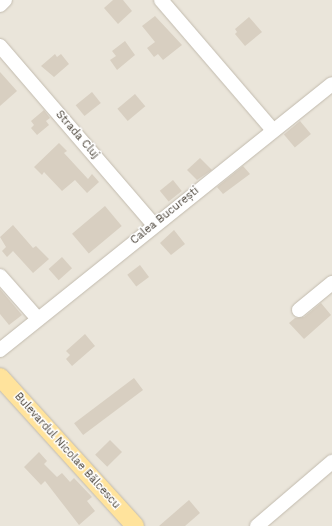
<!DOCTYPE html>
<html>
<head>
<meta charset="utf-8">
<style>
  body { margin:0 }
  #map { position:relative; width:332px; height:526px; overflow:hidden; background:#f6f3ec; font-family:"Work Sans",sans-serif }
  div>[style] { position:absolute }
  .residential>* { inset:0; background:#eae5da; transform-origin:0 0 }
  .building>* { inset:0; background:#d8cfc1; transform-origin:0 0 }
  .roads { filter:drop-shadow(0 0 1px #c2bbae) drop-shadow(0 0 1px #c2bbae) }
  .minor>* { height:14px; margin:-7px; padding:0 7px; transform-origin:7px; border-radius:7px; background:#fff }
  .major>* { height:18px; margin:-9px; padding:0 9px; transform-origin:9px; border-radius:9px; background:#ffe39c }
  span { translate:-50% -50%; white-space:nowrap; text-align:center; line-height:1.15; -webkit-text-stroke:3px #fff; paint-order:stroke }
  .street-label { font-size:11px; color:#4b4439 }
</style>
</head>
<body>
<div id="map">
  <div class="residential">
    <i style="left:0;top:0;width:332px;height:526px"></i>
  </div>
  <div class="building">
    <i style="clip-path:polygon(113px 0,123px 0,132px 11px,118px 24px,104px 8px)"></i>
    <i style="clip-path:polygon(155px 16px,182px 45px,163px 60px,158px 54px,154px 57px,147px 48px,155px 42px,142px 26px)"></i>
    <i style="clip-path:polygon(249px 17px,262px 32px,245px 46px,235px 34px,237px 32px,235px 29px)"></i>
    <i style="clip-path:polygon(125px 41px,135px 55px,117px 70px,110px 60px,116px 56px,112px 51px)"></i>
    <i style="clip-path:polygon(55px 54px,57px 57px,61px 54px,69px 64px,54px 77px,41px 66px)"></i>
    <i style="clip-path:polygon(0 72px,17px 91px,0 106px)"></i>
    <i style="left:92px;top:92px;width:14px;height:21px;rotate:51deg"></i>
    <i style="left:135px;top:94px;width:16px;height:23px;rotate:50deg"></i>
    <i style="clip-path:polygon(44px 110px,50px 118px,46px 121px,49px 125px,37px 135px,31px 128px,34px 125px,31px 121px)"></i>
    <i style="left:300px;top:121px;width:17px;height:21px;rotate:50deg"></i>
    <i style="clip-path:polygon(59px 143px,67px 151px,64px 153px,88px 179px,92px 174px,99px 182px,87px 193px,75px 180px,62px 191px,44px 172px,42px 175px,34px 167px)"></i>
    <i style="clip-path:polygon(200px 158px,212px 170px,197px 180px,187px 170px)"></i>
    <i style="clip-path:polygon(243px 166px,250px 174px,223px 194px,217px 187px)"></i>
    <i style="left:173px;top:180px;width:14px;height:17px;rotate:51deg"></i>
    <i style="left:105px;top:206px;width:26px;height:43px;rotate:50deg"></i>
    <i style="clip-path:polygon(13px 225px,33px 248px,36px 246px,49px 259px,33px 273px,13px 251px,7px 257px,2px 251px,6px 247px,0 237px)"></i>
    <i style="clip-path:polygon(174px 230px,185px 244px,171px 255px,160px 243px)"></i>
    <i style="left:62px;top:257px;width:15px;height:18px;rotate:48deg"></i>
    <i style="left:140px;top:265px;width:15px;height:16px;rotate:53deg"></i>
    <i style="clip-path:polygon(0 289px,22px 315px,9px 325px,0 314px)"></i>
    <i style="clip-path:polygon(321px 303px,331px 315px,304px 339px,289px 323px,295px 318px,304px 317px)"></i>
    <i style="clip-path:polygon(85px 334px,95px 346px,72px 366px,66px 359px,70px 355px,66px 351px)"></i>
    <i style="left:134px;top:378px;width:15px;height:75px;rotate:53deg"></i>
    <i style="left:110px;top:440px;width:17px;height:21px;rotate:45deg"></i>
    <i style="clip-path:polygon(39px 452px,47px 461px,44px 464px,57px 477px,62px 473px,70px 482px,74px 478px,92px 497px,87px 501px,95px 511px,79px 525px,45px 481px,41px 485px,24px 467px)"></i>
    <i style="clip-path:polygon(189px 500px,200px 513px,185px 526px,159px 526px)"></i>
  </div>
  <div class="roads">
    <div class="minor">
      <i style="left:161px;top:0;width:172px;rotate:49.3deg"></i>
      <i style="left:0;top:5px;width:7px;rotate:-45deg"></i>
      <i style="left:0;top:46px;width:236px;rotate:49.3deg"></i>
      <i style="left:0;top:276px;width:57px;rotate:48.5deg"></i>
      <i style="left:299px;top:310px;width:43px;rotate:-39.3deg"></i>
      <i style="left:0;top:350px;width:425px;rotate:-38.7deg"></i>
      <i style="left:257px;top:526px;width:99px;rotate:-40.5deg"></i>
    </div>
    <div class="major">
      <i style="left:0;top:377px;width:201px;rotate:47.8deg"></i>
    </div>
  </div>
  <div class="street-label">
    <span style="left:77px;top:135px;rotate:49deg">Strada Cluj</span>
    <span style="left:165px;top:216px;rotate:-39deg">Calea București</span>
    <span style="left:67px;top:451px;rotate:48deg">Bulevardul Nicolae Bălcescu</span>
  </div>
</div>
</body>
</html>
